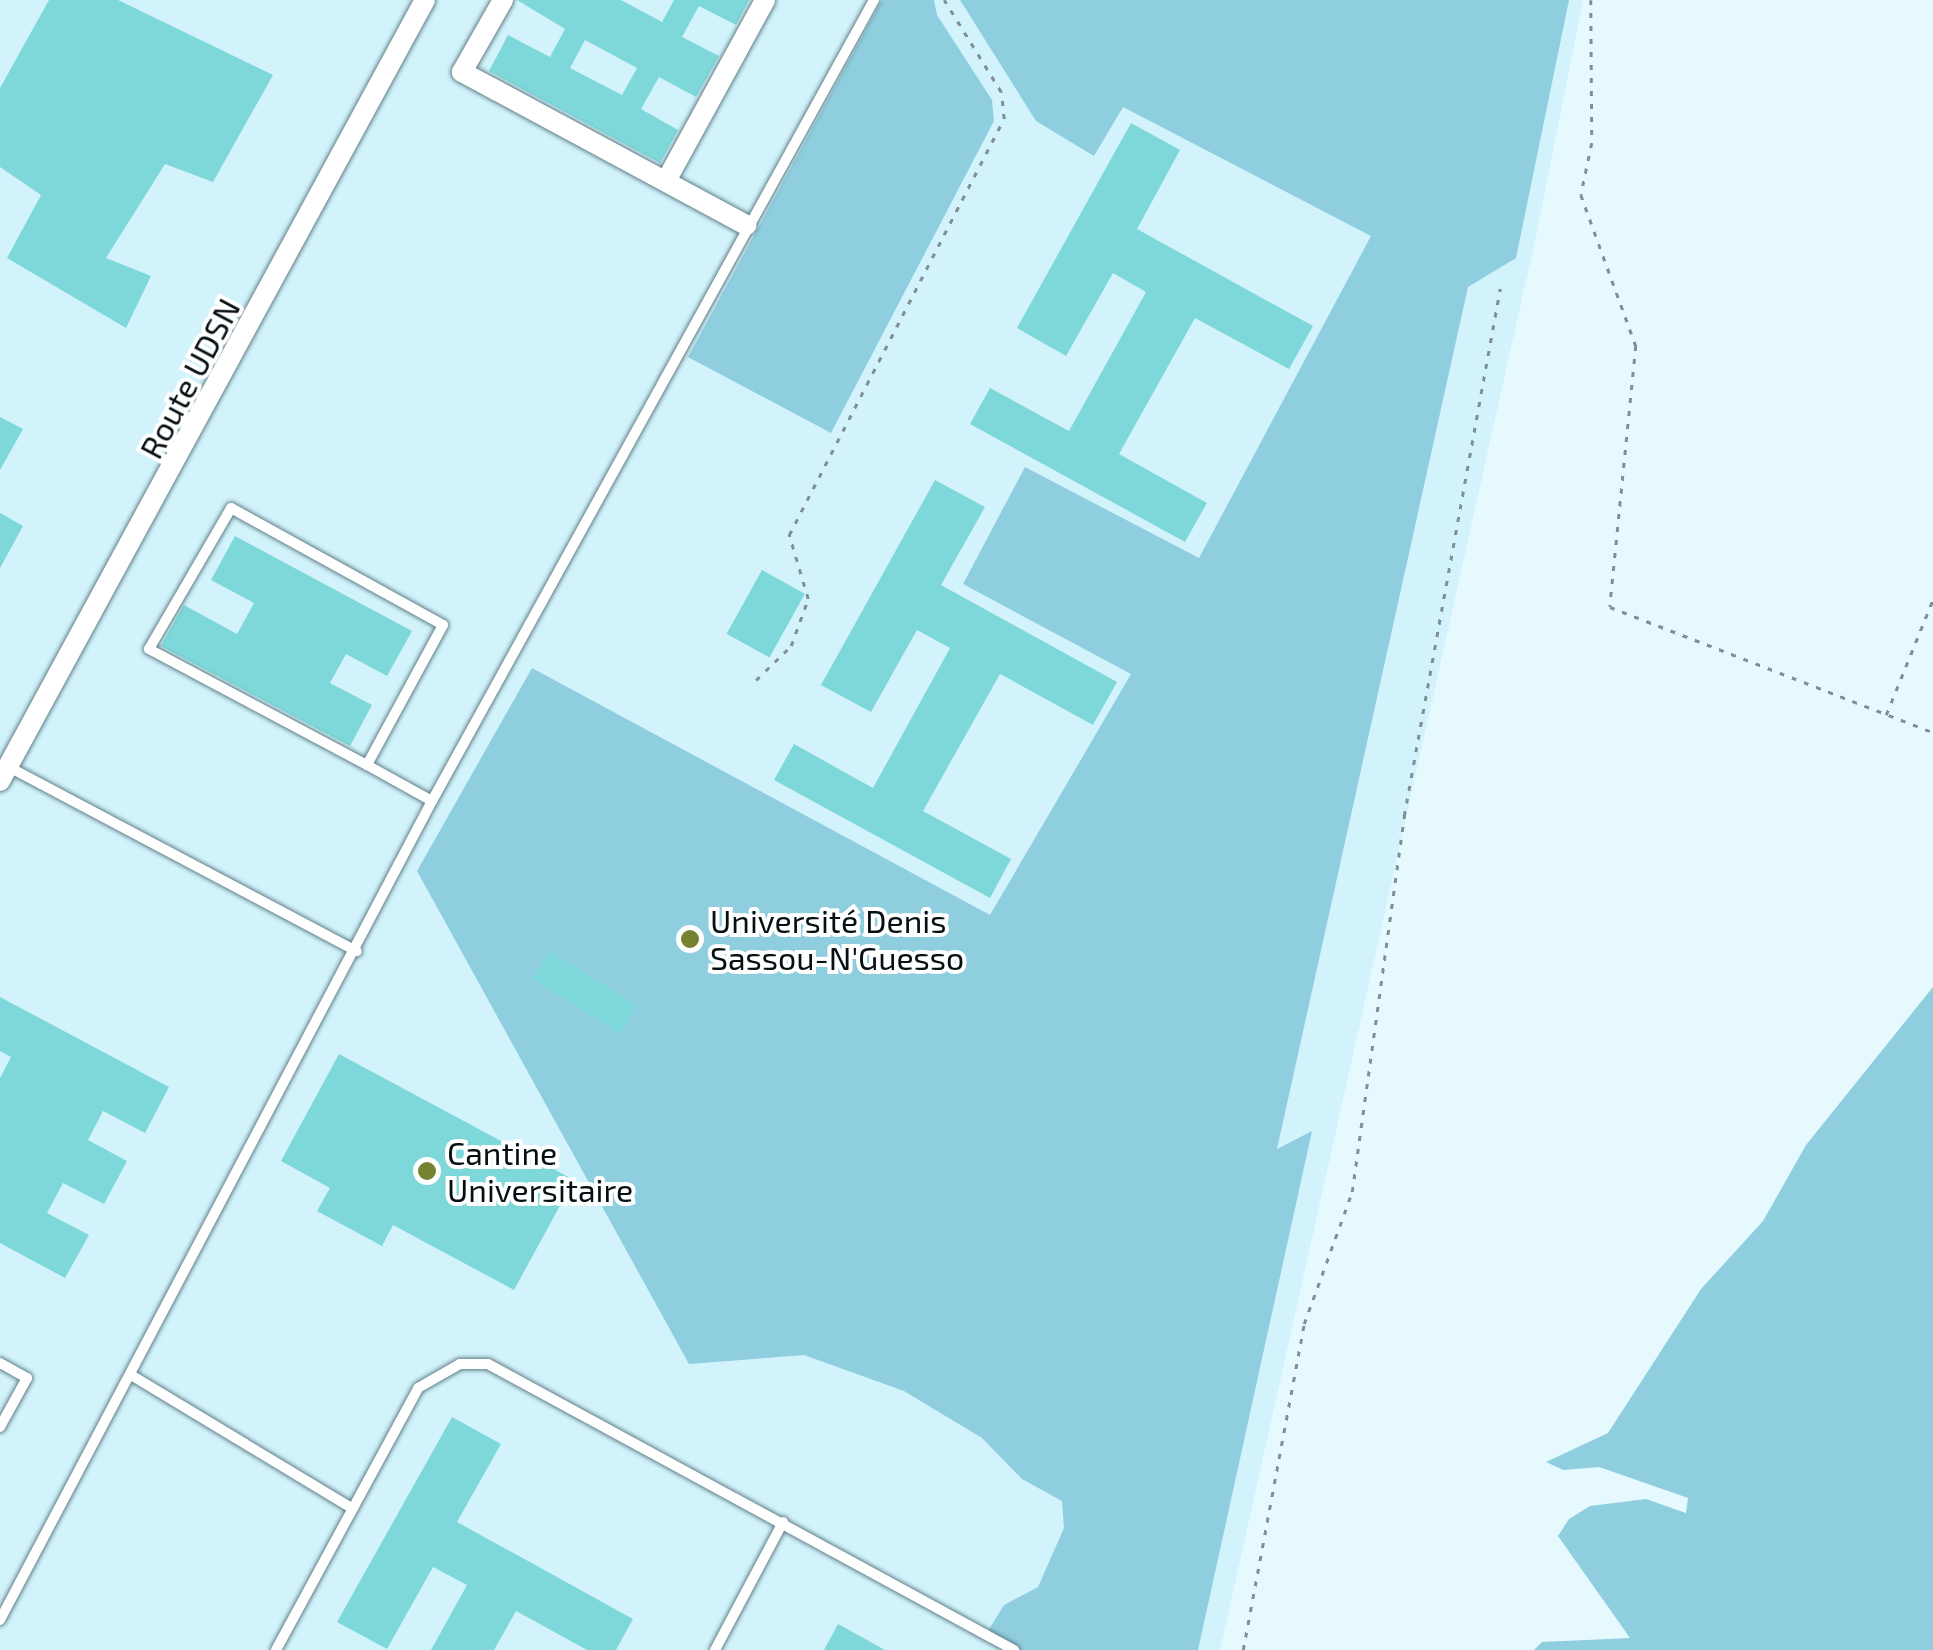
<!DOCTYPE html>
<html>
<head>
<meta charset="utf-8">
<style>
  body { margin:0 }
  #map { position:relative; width:1933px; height:1650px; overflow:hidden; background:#e6f9ff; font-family:"Exo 2",sans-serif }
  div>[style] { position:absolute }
  .built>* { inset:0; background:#d2f3fc }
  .green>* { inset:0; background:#8fcedf }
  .building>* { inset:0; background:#7ed8d9; transform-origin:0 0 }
  .path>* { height:2.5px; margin-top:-1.25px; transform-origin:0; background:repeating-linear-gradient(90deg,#808f94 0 5px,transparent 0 13px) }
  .roads { filter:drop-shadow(0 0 2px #628088) drop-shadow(0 0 2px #628088) }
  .lane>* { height:10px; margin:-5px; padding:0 5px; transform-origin:5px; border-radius:5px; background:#fff }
  .street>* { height:20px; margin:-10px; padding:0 10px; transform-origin:10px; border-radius:10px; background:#fff }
  .dots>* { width:28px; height:28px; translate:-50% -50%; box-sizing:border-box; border:5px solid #fff; border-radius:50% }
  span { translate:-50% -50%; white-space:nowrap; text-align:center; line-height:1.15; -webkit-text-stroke:8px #fff; paint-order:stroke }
  .street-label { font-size:32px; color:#051013 }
  .poi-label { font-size:32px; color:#051013 }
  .left { translate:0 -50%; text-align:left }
</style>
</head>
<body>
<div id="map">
  <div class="built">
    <i style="clip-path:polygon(0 0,1583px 0,1538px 227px,1220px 1650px,0 1650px)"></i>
  </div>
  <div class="green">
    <i style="clip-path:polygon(882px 0,934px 0,937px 15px,992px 100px,994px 121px,831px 433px,688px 357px)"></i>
    <i style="clip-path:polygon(960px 0,1569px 0,1516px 258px,1468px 287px,1277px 1149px,1312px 1131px,1198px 1650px,1014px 1650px,986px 1634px,1004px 1605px,1038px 1587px,1064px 1528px,1062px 1501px,1022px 1479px,982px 1438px,904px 1391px,804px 1355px,689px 1364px,417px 871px,532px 668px,990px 915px,1131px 674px,963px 584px,1025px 467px,1199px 558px,1371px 236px,1123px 107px,1094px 156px,1036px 121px)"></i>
    <i style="clip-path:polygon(1933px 987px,1933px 1650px,1534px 1650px,1542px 1642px,1630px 1638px,1558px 1536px,1569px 1519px,1590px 1506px,1646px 1499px,1686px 1513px,1688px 1498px,1599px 1467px,1563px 1470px,1546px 1462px,1608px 1433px,1701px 1289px,1763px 1221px,1806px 1145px)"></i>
  </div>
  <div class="building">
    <i style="clip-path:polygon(49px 0,118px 0,273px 75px,213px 182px,165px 164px,106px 258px,151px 276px,126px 328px,7px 258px,41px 195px,0 167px,0 88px)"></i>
    <i style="clip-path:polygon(evenodd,517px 0,621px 0,662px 22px,674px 0,749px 0,736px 25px,699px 6px,682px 37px,719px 56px,696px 97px,659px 77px,641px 109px,678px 130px,660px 163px,489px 71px,508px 35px,550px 57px,565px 29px,517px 0,585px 40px,637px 68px,622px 95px,570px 68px,585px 40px)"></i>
    <i style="clip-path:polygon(1131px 123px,1180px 150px,1137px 229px,1313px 326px,1289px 369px,1195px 318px,1119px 454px,1207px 503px,1185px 542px,970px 424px,990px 388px,1069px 431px,1146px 292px,1113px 273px,1066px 356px,1017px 328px)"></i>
    <i style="clip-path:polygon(0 417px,23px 429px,0 470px)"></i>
    <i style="clip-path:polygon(935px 480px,985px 507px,941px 585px,1117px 682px,1093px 725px,1000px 674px,923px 811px,1011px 859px,990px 898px,774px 780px,794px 744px,873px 788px,950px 648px,917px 630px,871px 712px,821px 685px)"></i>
    <i style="clip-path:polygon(0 513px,23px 526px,0 568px)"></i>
    <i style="clip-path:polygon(235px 536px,412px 631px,387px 676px,346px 654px,330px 683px,372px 705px,350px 746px,161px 646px,184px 605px,237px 634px,254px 603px,211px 580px)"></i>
    <i style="left:762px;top:570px;width:49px;height:73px;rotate:29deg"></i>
    <i style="left:550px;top:951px;width:103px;height:33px;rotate:32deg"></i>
    <i style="clip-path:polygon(0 997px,169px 1087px,145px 1133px,103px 1111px,88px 1140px,127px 1161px,104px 1204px,63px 1183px,47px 1213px,89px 1235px,65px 1278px,0 1243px,0 1078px,11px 1057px,0 1051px)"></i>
    <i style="clip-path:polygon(339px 1054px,574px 1180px,514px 1290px,393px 1225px,382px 1246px,317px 1211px,330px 1188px,281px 1161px)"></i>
    <i style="clip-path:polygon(452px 1417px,501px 1444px,457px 1522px,633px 1619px,616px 1650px,587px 1650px,516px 1611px,494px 1650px,431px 1650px,467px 1585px,433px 1567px,387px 1649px,337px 1622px)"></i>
    <i style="clip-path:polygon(838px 1624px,885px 1650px,824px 1650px)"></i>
  </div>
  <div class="path">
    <i style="left:1591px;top:0;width:143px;rotate:89.6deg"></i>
    <i style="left:1592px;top:143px;width:53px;rotate:101.9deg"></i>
    <i style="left:1581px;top:195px;width:161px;rotate:70deg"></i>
    <i style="left:1636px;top:346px;width:262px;rotate:95.7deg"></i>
    <i style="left:1610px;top:607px;width:346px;rotate:21.2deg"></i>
    <i style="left:756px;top:680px;width:49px;rotate:-44.2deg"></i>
    <i style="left:791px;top:646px;width:50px;rotate:-70.1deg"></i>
    <i style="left:808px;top:599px;width:67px;rotate:-106.5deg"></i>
    <i style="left:789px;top:535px;width:468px;rotate:-62.7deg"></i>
    <i style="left:1004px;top:119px;width:27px;rotate:-96deg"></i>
    <i style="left:1001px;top:92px;width:108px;rotate:-121.8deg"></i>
    <i style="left:1886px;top:715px;width:125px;rotate:-67.9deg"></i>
    <i style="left:1243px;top:1650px;width:332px;rotate:-79.4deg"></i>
    <i style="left:1304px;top:1324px;width:140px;rotate:-70deg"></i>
    <i style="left:1352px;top:1192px;width:380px;rotate:-82.1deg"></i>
    <i style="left:1404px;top:816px;width:536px;rotate:-79.68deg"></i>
  </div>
  <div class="roads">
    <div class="lane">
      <i style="left:5px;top:765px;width:398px;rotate:27.9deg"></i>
      <i style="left:367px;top:765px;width:247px;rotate:-152deg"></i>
      <i style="left:149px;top:649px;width:163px;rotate:-59.8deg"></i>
      <i style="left:231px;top:508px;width:242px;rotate:28.9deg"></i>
      <i style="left:443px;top:625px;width:159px;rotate:118.5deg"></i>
      <i style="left:367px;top:765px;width:74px;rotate:29deg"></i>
      <i style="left:0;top:1363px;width:31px;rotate:29deg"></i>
      <i style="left:27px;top:1378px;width:56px;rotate:118.9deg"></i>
      <i style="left:131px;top:1375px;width:259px;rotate:31.1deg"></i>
      <i style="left:0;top:1620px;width:926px;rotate:-62.19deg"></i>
      <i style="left:432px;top:801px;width:915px;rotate:-61.11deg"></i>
      <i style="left:276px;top:1650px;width:298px;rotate:-61.5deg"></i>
      <i style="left:418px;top:1388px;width:48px;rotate:-29.7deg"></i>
      <i style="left:460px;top:1364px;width:28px"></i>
      <i style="left:488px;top:1364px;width:599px;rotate:28.53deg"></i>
      <i style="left:715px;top:1650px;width:145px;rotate:-62deg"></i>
    </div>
    <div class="street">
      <i style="left:503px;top:0;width:83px;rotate:119.7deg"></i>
      <i style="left:462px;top:72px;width:323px;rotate:28.3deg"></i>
      <i style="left:666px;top:181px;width:206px;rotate:-61.3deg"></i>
      <i style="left:0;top:781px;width:889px;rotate:-61.45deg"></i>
    </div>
  </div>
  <div class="dots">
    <i style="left:690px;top:939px;background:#758331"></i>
    <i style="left:427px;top:1171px;background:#758331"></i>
  </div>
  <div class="street-label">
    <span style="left:189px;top:378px;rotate:-62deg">Route UDSN</span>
  </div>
  <div class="poi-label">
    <span class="left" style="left:710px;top:939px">Université Denis<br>Sassou-N'Guesso</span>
    <span class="left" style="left:447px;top:1171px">Cantine<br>Universitaire</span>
  </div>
</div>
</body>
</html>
